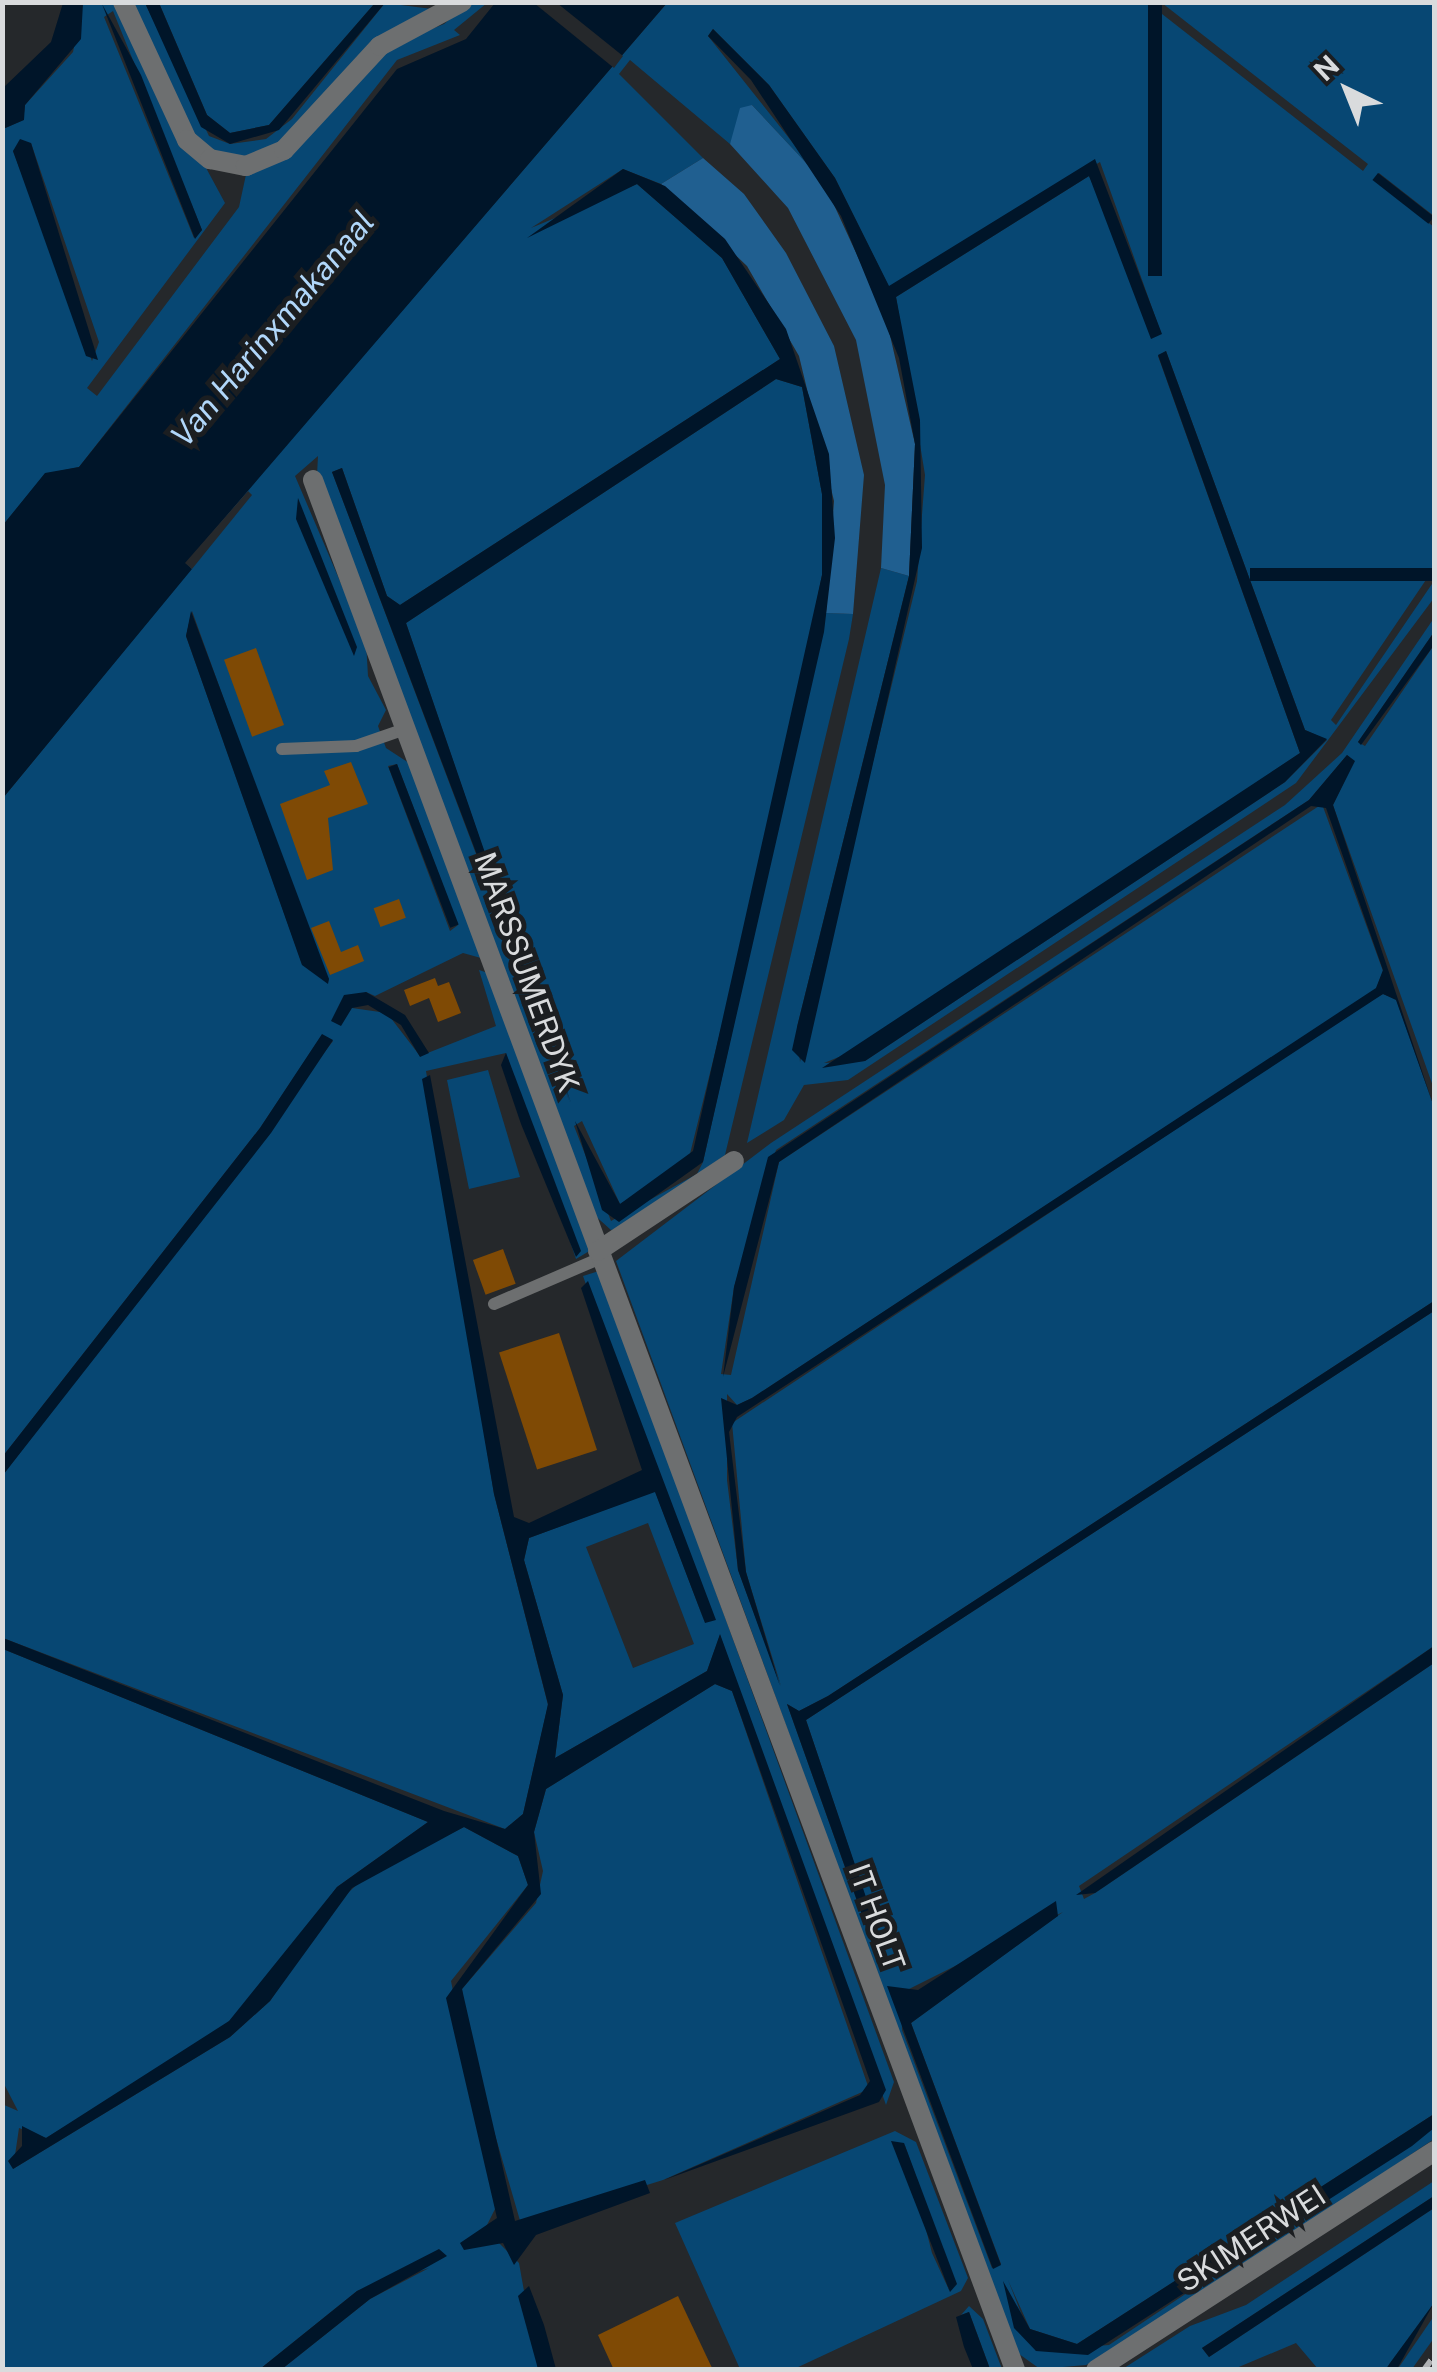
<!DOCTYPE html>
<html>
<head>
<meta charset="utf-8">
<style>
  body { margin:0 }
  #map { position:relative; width:1437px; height:2372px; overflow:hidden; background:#25282b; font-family:"Public Sans",sans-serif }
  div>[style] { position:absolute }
  .green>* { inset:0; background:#074773 }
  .forest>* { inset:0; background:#205f90 }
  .water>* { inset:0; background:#001529; transform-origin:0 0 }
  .pier>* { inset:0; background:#25282b }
  .building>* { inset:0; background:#7f4a05; transform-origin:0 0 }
  .service>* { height:12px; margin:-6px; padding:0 6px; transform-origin:6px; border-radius:6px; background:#6d6f70 }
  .minor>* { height:20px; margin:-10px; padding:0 10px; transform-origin:10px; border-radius:10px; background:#6d6f70 }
  .tertiary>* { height:20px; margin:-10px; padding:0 10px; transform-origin:10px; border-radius:10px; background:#6d6f70 }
  .rail>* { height:6px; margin-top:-3px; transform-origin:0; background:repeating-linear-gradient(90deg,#afb1b3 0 12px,transparent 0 24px) }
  span { translate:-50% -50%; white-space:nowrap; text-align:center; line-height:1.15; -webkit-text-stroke:10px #1b1e21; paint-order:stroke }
  .street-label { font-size:30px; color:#d9dbdd }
  .water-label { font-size:32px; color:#b1d7fa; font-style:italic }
  .frame { position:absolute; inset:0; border:5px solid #d9dbdd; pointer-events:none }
  .north { position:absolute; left:1297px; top:40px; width:100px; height:100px; -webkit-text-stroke:8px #1b1e21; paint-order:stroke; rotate:317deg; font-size:28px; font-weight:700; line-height:40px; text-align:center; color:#d9dbdd }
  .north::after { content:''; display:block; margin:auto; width:35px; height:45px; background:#d9dbdd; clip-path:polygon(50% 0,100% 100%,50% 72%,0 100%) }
</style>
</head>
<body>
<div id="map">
  <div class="green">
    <i style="clip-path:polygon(evenodd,83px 3px,117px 3px,225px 203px,87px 388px,97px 396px,239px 207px,247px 170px,385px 48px,444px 24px,469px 3px,487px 3px,454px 30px,460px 35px,397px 60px,79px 467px,45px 474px,3px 525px,3px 129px,23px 120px,25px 105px,73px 52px,83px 3px,113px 11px,202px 230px,194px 238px,104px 17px,113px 11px,83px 3px,31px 143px,99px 342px,92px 361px,13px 151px,31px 143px)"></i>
    <i style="clip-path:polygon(129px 3px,145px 3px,209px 136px,230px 144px,266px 139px,292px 119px,385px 3px,432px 9px,293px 136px,235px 161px,194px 141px)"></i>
    <i style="clip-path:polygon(159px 3px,375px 3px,269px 125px,230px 133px,207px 115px)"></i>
    <i style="clip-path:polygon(evenodd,667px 3px,1148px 3px,1363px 171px,1368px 164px,1162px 3px,1434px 3px,1434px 216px,1379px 173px,1374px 180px,1434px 227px,1434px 568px,1331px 720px,1336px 725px,1434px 581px,1434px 598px,1296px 783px,848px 1080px,804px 1085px,784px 1120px,747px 1143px,881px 568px,909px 576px,797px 1027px,800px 1062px,917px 581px,925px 475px,896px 297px,1089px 176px,1161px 333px,1100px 162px,889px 287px,835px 178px,769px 85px,713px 29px,708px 36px,823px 181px,752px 105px,730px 144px,630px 60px,619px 74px,703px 158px,661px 184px,623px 169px,531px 228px,637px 184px,722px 258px,780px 359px,400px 605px,387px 596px,342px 468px,332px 472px,570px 1103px,406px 623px,776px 379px,802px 387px,822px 494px,822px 575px,772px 822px,688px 1162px,620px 1204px,582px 1121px,574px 1126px,611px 1221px,697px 1174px,703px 1162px,826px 613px,853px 614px,849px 639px,725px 1155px,627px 1227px,611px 1230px,591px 1212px,317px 475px,318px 456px,295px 476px,366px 642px,368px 676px,386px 710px,378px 726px,386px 748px,412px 765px,481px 958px,463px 953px,375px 996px,366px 992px,352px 1008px,387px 1013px,420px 1056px,496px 1026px,479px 970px,488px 973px,591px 1250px,576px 1259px,506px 1053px,426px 1071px,494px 1494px,548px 1705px,523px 1814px,505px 1829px,3px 1638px,3px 1475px,333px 1041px,322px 1035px,260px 1128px,3px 1456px,3px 798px,191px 569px,185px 563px,667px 3px,1166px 351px,1305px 730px,1327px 740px,1285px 782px,865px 1061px,824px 1063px,866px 1046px,1300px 753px,1158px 356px,1166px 351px,667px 3px,192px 611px,320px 965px,329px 979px,302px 964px,186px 636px,192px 611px,667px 3px,397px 764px,458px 925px,450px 931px,388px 766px,397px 764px)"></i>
    <i style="clip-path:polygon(evenodd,1434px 618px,1434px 632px,1358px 742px,1365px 746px,1434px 645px,1434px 1089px,1333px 805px,1354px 761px,1347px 755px,1309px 800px,776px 1150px,734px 1287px,721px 1374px,731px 1375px,779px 1162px,1322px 804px,1383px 971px,1376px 989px,752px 1398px,737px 1405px,727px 1394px,727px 1480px,738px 1570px,781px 1686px,746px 1572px,732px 1423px,1365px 1004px,1383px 994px,1396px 999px,1434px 1107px,1434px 1301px,828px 1696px,799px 1711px,787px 1704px,879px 1963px,889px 1967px,806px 1720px,1434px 1311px,1434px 1646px,1079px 1886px,1084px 1899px,1095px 1893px,1434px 1663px,1434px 2114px,1077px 2344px,1030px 2329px,1008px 2280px,1036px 2351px,1109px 2345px,1434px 2128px,1434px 2139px,1143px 2334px,1086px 2365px,1040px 2369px,1015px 2351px,616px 1261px,771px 1143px,1285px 805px,1342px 753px,1434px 618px,1063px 1912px,911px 2023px,1001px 2264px,992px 2268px,902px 2030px,901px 1993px,1063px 1912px)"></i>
    <i style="clip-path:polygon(488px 1070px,520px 1177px,469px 1189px,447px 1080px)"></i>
    <i style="clip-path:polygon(evenodd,599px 1271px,894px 2082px,886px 2105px,720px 1635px,707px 1671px,555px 1758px,563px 1695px,524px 1560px,529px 1538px,655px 1491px,705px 1623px,583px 1276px,599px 1271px,648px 1523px,694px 1644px,633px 1668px,586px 1547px,648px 1523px)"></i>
    <i style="clip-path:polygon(3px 1649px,428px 1822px,337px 1887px,251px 2003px,203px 2043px,46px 2138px,19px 2128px,13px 2169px,230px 2037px,270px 2001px,332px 1907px,370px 1873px,464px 1827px,518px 1856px,528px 1885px,451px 1981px,496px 2207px,485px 2229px,519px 2263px,538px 2369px,282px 2369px,370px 2299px,429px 2268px,357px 2291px,260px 2369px,3px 2369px,2px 2104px,18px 2111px,2px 2080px)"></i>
    <i style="clip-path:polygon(715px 1684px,732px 1691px,869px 2089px,663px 2180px,521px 2224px,468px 2042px,462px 1989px,536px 1903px,543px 1871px,534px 1832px,546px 1789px)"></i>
    <i style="clip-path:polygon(evenodd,895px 2131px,916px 2142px,968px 2278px,961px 2291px,794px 2369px,740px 2369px,675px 2223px,895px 2131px,904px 2143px,918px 2182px,950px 2292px,932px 2253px,904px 2143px)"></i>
    <i style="clip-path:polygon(1434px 2181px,1434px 2196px,1202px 2348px,1209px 2357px,1434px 2208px,1434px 2303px,1386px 2369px,1318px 2369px,1296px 2343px,1234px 2369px,1121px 2370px,1190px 2326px,1246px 2305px)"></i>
    <i style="clip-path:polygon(969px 2306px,983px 2319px,1002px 2369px,990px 2369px,969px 2312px,961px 2315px)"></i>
    <i style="clip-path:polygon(1434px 2316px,1434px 2338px,1412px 2369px,1397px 2370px)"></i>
  </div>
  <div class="forest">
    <i style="clip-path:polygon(752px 105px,823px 181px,886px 318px,915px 444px,909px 576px,881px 568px,885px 485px,856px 340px,788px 208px,730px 144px,740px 108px)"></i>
    <i style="clip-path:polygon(703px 158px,744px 194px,786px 253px,834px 346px,864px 475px,853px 614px,826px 613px,834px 501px,799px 356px,747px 266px,661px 184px)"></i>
  </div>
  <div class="water">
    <i style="clip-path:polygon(63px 3px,83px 3px,81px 39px,25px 105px,24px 120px,3px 129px,3px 88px,51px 42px)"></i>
    <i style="clip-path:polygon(145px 3px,159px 3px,207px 115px,230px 133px,269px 125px,375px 3px,385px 3px,279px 130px,230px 144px,201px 127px)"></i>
    <i style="clip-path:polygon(495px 3px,667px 3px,186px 563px,192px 569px,3px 798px,3px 525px,45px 473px,79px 467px,397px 69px,466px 39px)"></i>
    <i style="left:1148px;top:3px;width:14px;height:273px"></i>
    <i style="clip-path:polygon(102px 4px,141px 75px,202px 230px,195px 239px)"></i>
    <i style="clip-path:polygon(713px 29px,769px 85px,835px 178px,889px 286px,1095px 159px,1162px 334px,1151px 339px,1089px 176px,896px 297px,920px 420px,922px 548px,805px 1063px,792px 1050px,797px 1027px,909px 576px,915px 444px,899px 358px,841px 216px,751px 80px,708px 36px)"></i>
    <i style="clip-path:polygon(20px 139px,31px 143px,98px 360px,86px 356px,13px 151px)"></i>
    <i style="clip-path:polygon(623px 169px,665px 186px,725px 239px,786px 329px,829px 454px,835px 538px,824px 632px,703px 1162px,619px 1222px,602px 1210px,575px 1121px,620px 1204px,693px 1151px,822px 575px,822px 494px,802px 387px,776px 379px,406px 623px,571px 1103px,332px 472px,342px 468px,387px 596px,400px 605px,780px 359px,722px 258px,637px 184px,527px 238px)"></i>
    <i style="left:1378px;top:173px;width:71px;height:9px;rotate:38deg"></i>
    <i style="clip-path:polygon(1166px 351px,1305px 730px,1327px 739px,1285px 782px,865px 1061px,822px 1068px,1300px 753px,1158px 355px)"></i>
    <i style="clip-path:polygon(298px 498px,357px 647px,354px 656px,296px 519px)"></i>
    <i style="left:1434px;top:568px;width:13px;height:184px;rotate:90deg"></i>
    <i style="clip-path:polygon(191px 611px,329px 979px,328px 984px,302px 965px,186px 636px)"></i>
    <i style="clip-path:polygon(1434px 632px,1434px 645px,1361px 745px,1358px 742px)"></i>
    <i style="clip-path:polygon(1347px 755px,1355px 761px,1333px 805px,1434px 1107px,1396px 1000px,1383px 994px,737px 1417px,729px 1432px,746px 1572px,780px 1686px,738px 1570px,721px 1398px,737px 1405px,752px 1398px,1376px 988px,1383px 970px,1326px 808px,1311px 806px,779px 1162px,723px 1377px,734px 1287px,768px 1157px,1309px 800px)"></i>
    <i style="left:397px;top:764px;width:172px;height:9px;rotate:69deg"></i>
    <i style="clip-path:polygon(366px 992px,405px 1015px,429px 1053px,420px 1057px,401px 1025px,368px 1005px,352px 1008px,341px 1026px,331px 1021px,344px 995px)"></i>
    <i style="clip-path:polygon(322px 1034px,333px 1040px,271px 1133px,3px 1475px,3px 1456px,260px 1128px)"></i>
    <i style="clip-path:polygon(506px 1053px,581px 1251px,576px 1257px,521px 1124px,501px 1065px)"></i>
    <i style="clip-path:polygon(430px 1075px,514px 1517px,529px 1523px,642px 1470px,581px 1288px,588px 1281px,716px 1620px,705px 1623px,655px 1492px,529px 1538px,524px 1560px,563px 1695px,555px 1758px,707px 1671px,720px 1634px,886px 2090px,879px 2102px,664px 2180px,860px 2095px,870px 2081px,732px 1691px,715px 1684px,546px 1789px,534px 1832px,541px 1894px,462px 1989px,515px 2221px,645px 2180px,650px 2193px,536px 2235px,514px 2265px,503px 2243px,464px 2250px,460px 2243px,497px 2218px,446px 1998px,528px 1885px,518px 1856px,464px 1827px,352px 1888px,270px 2001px,230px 2037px,13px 2169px,8px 2161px,22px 2146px,22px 2126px,46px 2138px,229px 2021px,337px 1887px,428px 1822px,3px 1649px,3px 1638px,444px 1811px,505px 1829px,523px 1814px,548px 1704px,494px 1494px,422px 1079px)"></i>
    <i style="clip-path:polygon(1434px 1301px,1434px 1311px,806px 1720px,889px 1965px,881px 1968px,787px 1704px,799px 1711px,828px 1696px)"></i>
    <i style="clip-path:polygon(1434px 1646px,1434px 1663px,1095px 1893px,1076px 1895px)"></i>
    <i style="clip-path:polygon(1056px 1901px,1058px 1916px,911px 2023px,1001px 2265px,993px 2269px,887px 1986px,918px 1990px)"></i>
    <i style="clip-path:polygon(1434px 2114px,1434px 2128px,1412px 2146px,1088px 2355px,1036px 2351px,1014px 2328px,1003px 2281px,1030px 2329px,1077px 2344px)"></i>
    <i style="clip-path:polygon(891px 2141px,904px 2143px,957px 2284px,950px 2292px)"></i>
    <i style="clip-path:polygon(1434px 2196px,1434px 2208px,1209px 2357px,1202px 2348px)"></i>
    <i style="clip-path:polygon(439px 2249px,447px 2256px,370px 2299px,282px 2369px,260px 2369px,357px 2291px)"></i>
    <i style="clip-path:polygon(529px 2286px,544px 2325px,556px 2369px,538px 2369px,518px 2296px)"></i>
    <i style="clip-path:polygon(1434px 2303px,1397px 2369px,1386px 2369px,1390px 2363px)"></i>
    <i style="clip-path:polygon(969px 2312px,990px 2369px,973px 2369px,964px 2347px,956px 2317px)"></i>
  </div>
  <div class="pier">
    <i style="clip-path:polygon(534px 3px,557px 3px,623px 56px,614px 68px)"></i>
    <i style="clip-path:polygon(248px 491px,252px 495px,192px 569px,185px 563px)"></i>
  </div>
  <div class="building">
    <i style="left:256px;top:648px;width:82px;height:34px;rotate:70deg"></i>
    <i style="clip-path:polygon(351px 762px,368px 804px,328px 818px,333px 870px,307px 880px,280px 804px,330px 785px,324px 771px)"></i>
    <i style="left:399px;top:899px;width:20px;height:27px;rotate:70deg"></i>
    <i style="clip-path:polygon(329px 921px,341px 952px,358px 945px,364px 961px,330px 975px,311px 928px)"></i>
    <i style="clip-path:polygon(435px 978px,438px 986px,449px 982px,461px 1013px,438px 1022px,429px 998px,410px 1006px,404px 990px)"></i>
    <i style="left:503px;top:1249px;width:37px;height:32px;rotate:70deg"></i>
    <i style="left:559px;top:1333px;width:123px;height:63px;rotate:72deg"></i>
    <i style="clip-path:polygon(678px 2296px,713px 2370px,614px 2370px,598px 2335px)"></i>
  </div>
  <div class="service">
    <i style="left:282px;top:749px;width:74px;rotate:-2.3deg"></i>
    <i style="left:356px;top:746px;width:52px;rotate:-19.1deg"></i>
    <i style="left:494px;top:1304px;width:116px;rotate:-23.3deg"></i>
  </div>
  <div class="minor">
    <i style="left:123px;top:2px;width:152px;rotate:65.1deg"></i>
    <i style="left:187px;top:140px;width:30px;rotate:40deg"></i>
    <i style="left:210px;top:159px;width:37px;rotate:11deg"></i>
    <i style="left:246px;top:166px;width:41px;rotate:-22.8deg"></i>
    <i style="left:284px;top:150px;width:142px;rotate:-47.3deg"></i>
    <i style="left:380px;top:46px;width:93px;rotate:-28.2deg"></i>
    <i style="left:313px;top:480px;width:2016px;rotate:69.62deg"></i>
    <i style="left:598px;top:1251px;width:163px;rotate:-33.5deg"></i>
  </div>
  <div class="tertiary">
    <i style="left:1096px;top:2370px;width:403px;rotate:-32.9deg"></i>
  </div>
  <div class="rail">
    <i style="left:1424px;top:2370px;width:17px;rotate:-54deg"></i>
  </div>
  <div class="street-label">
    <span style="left:527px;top:972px;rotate:70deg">MARSSUMERDYK</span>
    <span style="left:877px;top:1917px;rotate:70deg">IT HOLT</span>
    <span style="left:1251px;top:2238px;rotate:-33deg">SKIMERWEI</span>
  </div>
  <div class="water-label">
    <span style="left:273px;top:329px;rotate:-50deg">Van Harinxmakanaal</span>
  </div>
  <div class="frame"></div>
  <div class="north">N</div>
</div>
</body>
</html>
